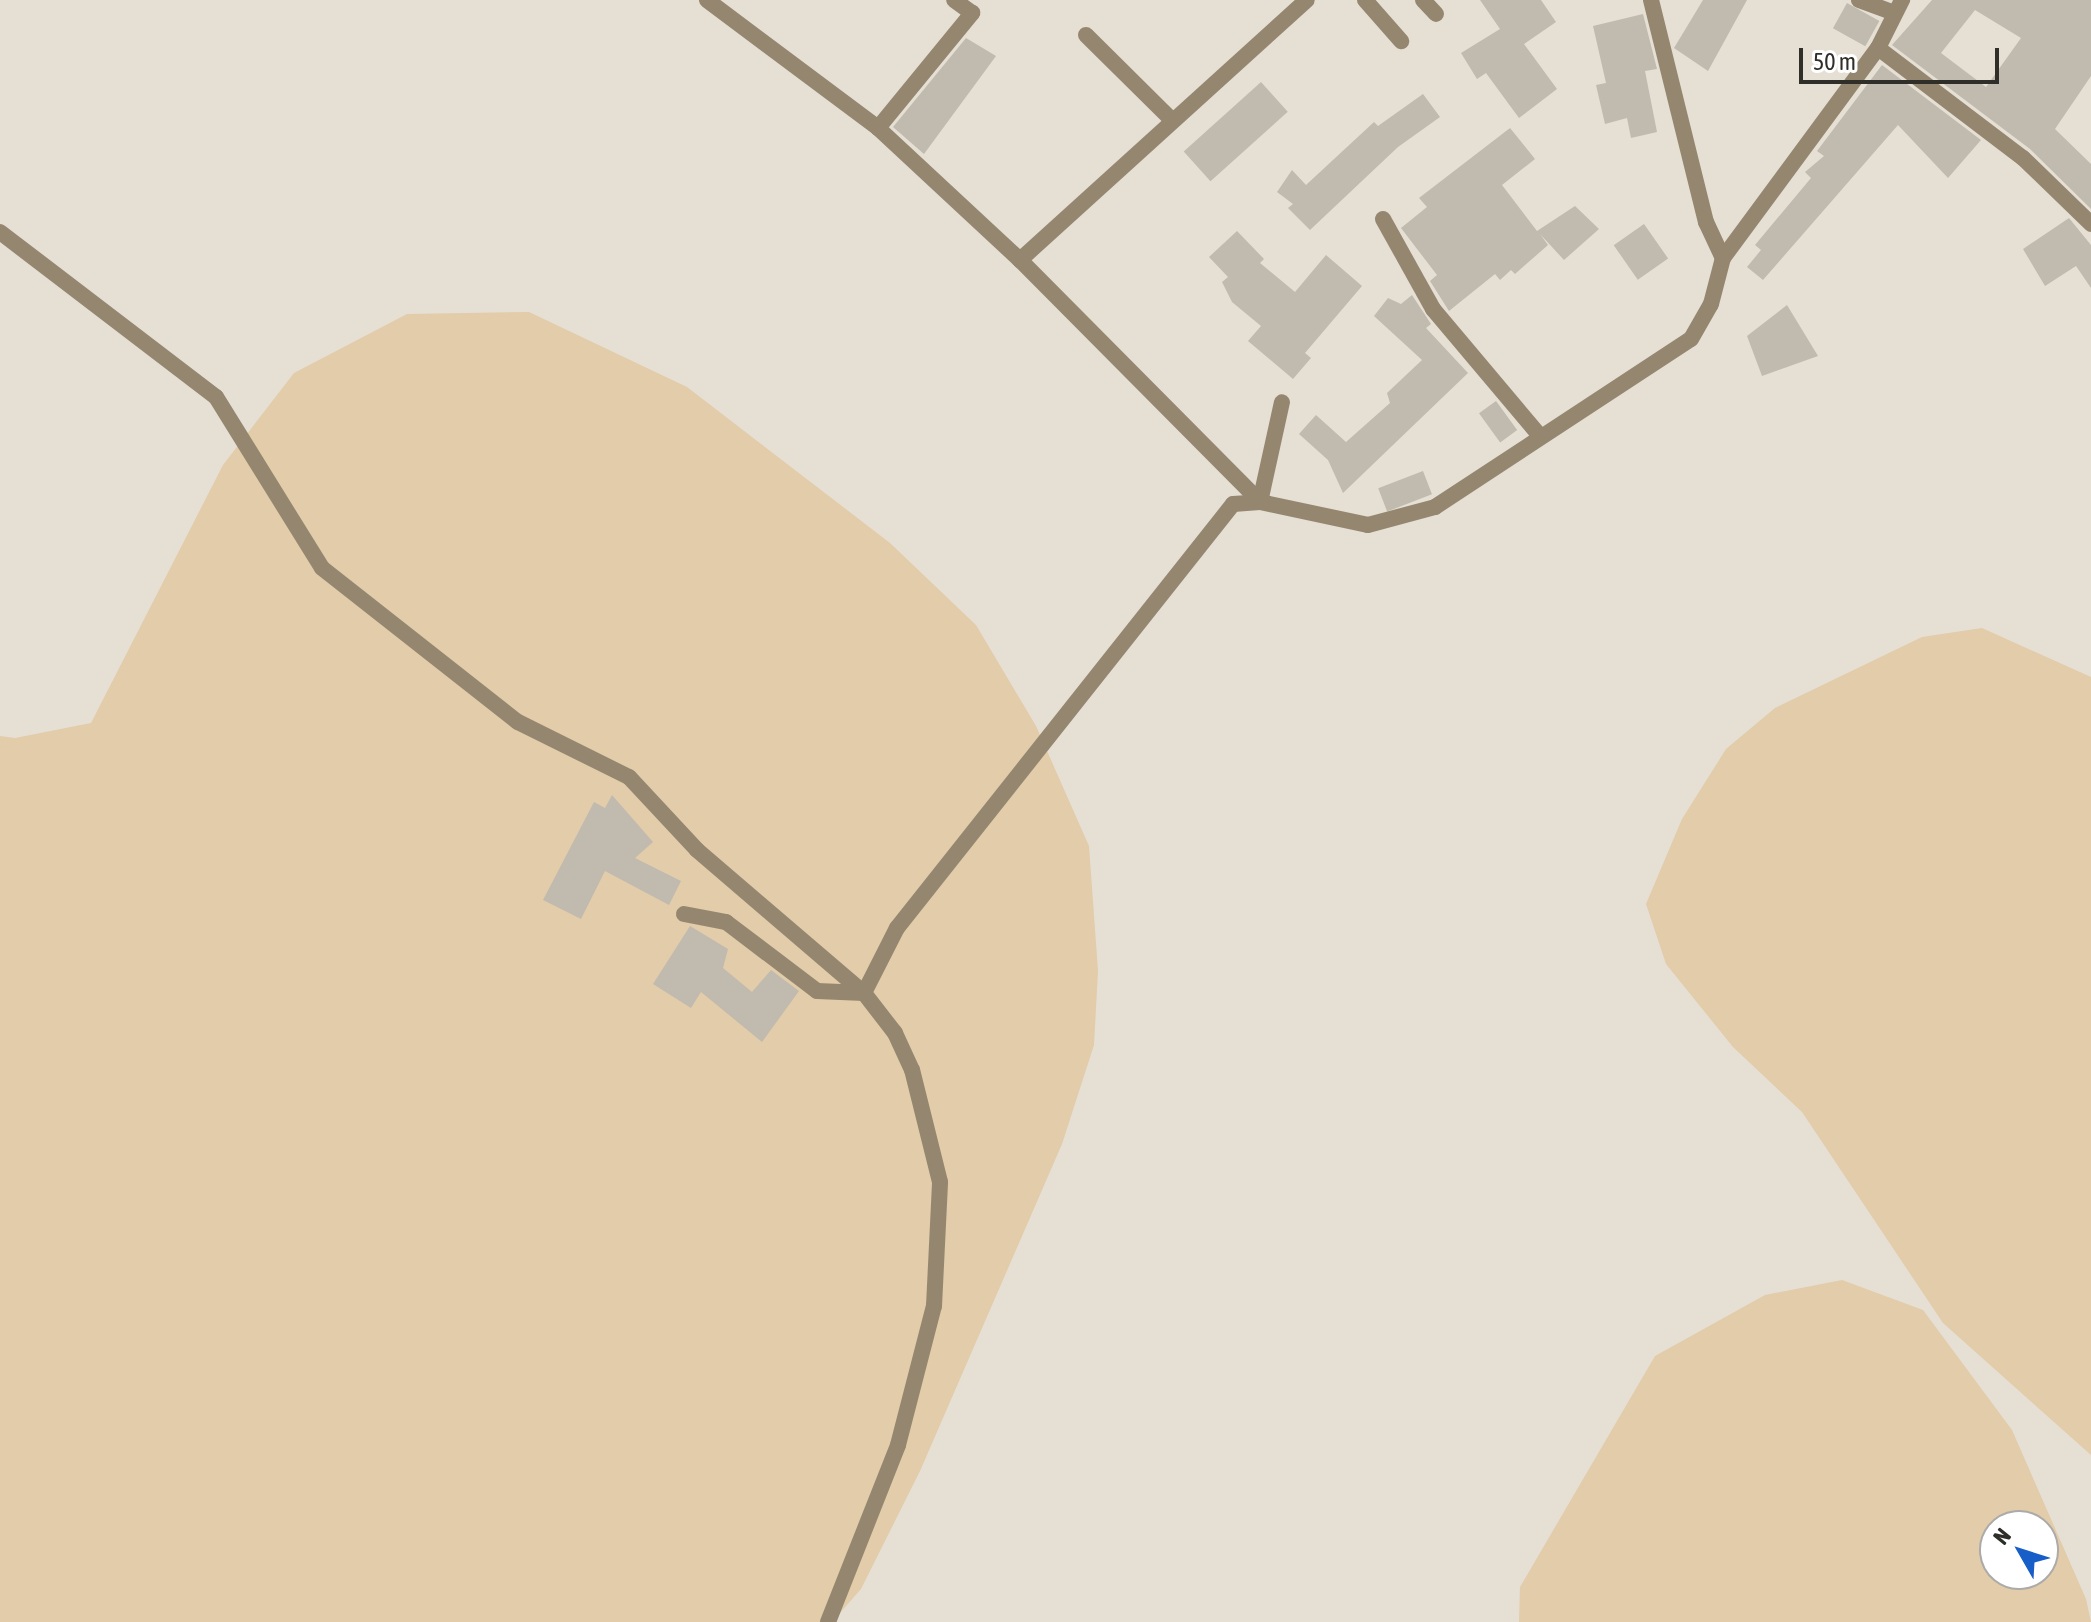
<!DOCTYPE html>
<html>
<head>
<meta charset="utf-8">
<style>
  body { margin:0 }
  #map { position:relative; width:2091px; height:1622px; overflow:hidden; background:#e6dfd4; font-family:"Asap Condensed",sans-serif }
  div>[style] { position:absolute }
  .green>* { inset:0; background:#e2cca9 }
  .building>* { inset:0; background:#c0baaf; transform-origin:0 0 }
  .street>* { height:16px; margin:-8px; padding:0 8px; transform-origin:8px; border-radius:8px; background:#95876f }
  span { translate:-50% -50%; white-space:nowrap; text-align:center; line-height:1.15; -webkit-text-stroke:8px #fff; paint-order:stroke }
  .north { position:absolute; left:1979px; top:1510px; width:80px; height:80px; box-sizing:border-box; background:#fff; border:2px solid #acaba9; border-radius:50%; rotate:309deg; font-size:22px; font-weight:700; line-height:32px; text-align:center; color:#302e29 }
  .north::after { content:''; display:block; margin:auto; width:28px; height:36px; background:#185ec9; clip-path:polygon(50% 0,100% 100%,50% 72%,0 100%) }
  .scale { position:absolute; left:1799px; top:48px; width:200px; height:36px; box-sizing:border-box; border:4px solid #302e29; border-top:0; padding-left:10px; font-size:24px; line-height:28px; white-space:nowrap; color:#302e29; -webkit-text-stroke:6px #fff; paint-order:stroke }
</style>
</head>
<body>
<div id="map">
  <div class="green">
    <i style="clip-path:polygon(529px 312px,687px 387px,890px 543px,976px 625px,1036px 726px,1089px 846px,1098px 971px,1094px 1045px,1062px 1144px,920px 1471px,861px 1589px,832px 1622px,0 1622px,0 736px,15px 738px,91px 723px,223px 465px,294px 373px,407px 314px)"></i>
    <i style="clip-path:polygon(1982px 628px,2091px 677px,2091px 1455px,1943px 1323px,1802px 1112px,1733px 1047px,1666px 964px,1646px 904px,1682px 819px,1726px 749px,1775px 708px,1922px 637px)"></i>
    <i style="clip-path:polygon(evenodd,1842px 1280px,1923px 1310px,2012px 1430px,2086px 1599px,2091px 1622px,1519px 1622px,1520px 1587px,1655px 1356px,1765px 1295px,1842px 1280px,1995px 1526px,2043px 1526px,2043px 1574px,1995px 1574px,1995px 1526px)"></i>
  </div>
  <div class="building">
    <i style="clip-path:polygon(1480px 0,1541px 0,1556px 22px,1524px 44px,1557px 89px,1519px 118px,1486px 73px,1477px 79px,1461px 53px,1500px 29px)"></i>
    <i style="clip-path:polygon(1703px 0,1747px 0,1708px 71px,1674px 48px)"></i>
    <i style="clip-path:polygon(evenodd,1932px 0,2091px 0,2091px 76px,2055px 129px,2091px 164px,2091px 209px,2030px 149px,1892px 45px,1932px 0,1975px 10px,2021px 38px,1986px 87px,1941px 53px,1975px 10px)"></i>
    <i style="left:1847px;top:3px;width:37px;height:29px;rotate:29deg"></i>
    <i style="clip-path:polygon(1643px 14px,1657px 69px,1645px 71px,1657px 132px,1631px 138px,1627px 118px,1605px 124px,1596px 85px,1606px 83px,1593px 26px)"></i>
    <i style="clip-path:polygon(966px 38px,996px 56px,924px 154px,893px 127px)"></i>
    <i style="clip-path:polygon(1882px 65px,1981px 140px,1948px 178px,1898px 125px,1763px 280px,1747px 267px,1761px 250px,1755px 245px,1811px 178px,1805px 172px,1824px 156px,1817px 151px)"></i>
    <i style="left:1261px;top:82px;width:40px;height:104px;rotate:48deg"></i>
    <i style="clip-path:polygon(1423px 94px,1440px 117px,1398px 147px,1310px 230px,1288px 208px,1293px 204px,1277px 192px,1292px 170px,1306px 185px,1374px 122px,1378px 126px)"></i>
    <i style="clip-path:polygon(1510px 128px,1535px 159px,1502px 185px,1537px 231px,1575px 206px,1599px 229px,1564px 260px,1540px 234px,1548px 245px,1515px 274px,1511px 270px,1500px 280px,1495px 274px,1449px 311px,1430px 281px,1437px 275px,1401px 228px,1427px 207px,1419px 198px)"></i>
    <i style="clip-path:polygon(2069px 218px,2091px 245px,2091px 288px,2076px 266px,2045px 286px,2023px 249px)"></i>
    <i style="left:1644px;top:224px;width:42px;height:37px;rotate:55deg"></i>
    <i style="clip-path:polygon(1237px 231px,1264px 259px,1260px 263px,1295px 292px,1326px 255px,1362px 286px,1305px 353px,1311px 358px,1293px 379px,1248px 341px,1261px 326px,1232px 302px,1222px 282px,1228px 277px,1209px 257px)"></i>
    <i style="clip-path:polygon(1412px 295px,1431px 324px,1426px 328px,1468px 373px,1343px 493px,1328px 460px,1299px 434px,1316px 415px,1346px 442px,1390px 403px,1387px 393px,1422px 360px,1374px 316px,1388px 298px,1401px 304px)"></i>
    <i style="clip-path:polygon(1787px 305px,1818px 356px,1762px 376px,1747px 336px)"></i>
    <i style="left:1496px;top:401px;width:36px;height:21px;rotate:54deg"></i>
    <i style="left:1423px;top:471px;width:25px;height:48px;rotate:69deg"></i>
    <i style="clip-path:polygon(612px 795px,653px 842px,635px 858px,681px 881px,669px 905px,605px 871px,581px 919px,543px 900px,594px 802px,605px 808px)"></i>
    <i style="clip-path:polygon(690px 926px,728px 949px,723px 968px,752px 992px,771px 970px,799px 991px,762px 1042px,701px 992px,691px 1008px,653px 984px)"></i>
  </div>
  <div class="street">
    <i style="left:707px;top:0;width:214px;rotate:36.8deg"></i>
    <i style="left:878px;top:128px;width:194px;rotate:42.9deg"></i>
    <i style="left:1020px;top:260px;width:341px;rotate:45.2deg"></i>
    <i style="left:1365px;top:0;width:55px;rotate:48.7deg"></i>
    <i style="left:1423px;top:0;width:19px;rotate:47deg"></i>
    <i style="left:1651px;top:0;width:229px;rotate:76.1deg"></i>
    <i style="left:1706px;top:222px;width:40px;rotate:65deg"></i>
    <i style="left:1859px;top:0;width:37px;rotate:20deg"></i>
    <i style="left:1086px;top:35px;width:122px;rotate:44.7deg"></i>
    <i style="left:1878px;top:48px;width:182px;rotate:37.2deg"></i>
    <i style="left:2023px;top:158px;width:95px;rotate:44.1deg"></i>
    <i style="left:878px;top:128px;width:149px;rotate:-50.7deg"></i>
    <i style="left:972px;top:13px;width:22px;rotate:-144deg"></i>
    <i style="left:1383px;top:219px;width:103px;rotate:60.9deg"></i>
    <i style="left:1433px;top:309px;width:165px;rotate:49.9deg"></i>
    <i style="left:0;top:232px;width:272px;rotate:37.4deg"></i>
    <i style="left:216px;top:397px;width:201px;rotate:58.2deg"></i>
    <i style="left:322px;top:568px;width:249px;rotate:38.2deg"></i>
    <i style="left:518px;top:722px;width:124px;rotate:26.4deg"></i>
    <i style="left:629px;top:777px;width:100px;rotate:47deg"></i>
    <i style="left:697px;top:850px;width:220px;rotate:40.6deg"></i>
    <i style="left:1020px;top:260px;width:387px;rotate:-42.2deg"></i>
    <i style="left:1260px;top:502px;width:102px;rotate:-77.6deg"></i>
    <i style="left:684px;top:914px;width:43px;rotate:10.8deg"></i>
    <i style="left:726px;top:922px;width:114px;rotate:37.2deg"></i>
    <i style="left:817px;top:991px;width:47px;rotate:2.4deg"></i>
    <i style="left:828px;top:1622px;width:190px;rotate:-68.4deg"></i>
    <i style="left:898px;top:1445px;width:144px;rotate:-75.5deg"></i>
    <i style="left:934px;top:1306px;width:124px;rotate:-87.2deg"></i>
    <i style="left:940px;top:1182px;width:115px;rotate:-104deg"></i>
    <i style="left:912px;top:1070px;width:41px;rotate:-114.7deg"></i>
    <i style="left:895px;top:1033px;width:51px;rotate:-127.8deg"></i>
    <i style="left:864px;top:993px;width:73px;rotate:-63.1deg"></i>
    <i style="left:897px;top:928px;width:541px;rotate:-51.6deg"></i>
    <i style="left:1233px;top:504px;width:27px;rotate:-4deg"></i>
    <i style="left:1260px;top:502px;width:110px;rotate:12deg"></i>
    <i style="left:1368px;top:525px;width:69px;rotate:-15deg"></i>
    <i style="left:1435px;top:507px;width:306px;rotate:-33.3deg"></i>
    <i style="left:1691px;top:339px;width:40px;rotate:-60.3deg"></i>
    <i style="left:1711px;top:304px;width:48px;rotate:-75.4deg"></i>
    <i style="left:1723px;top:258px;width:261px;rotate:-53.6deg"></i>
    <i style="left:1878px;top:48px;width:54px;rotate:-63.4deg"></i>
  </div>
  <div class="north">N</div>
  <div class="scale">50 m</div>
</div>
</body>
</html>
